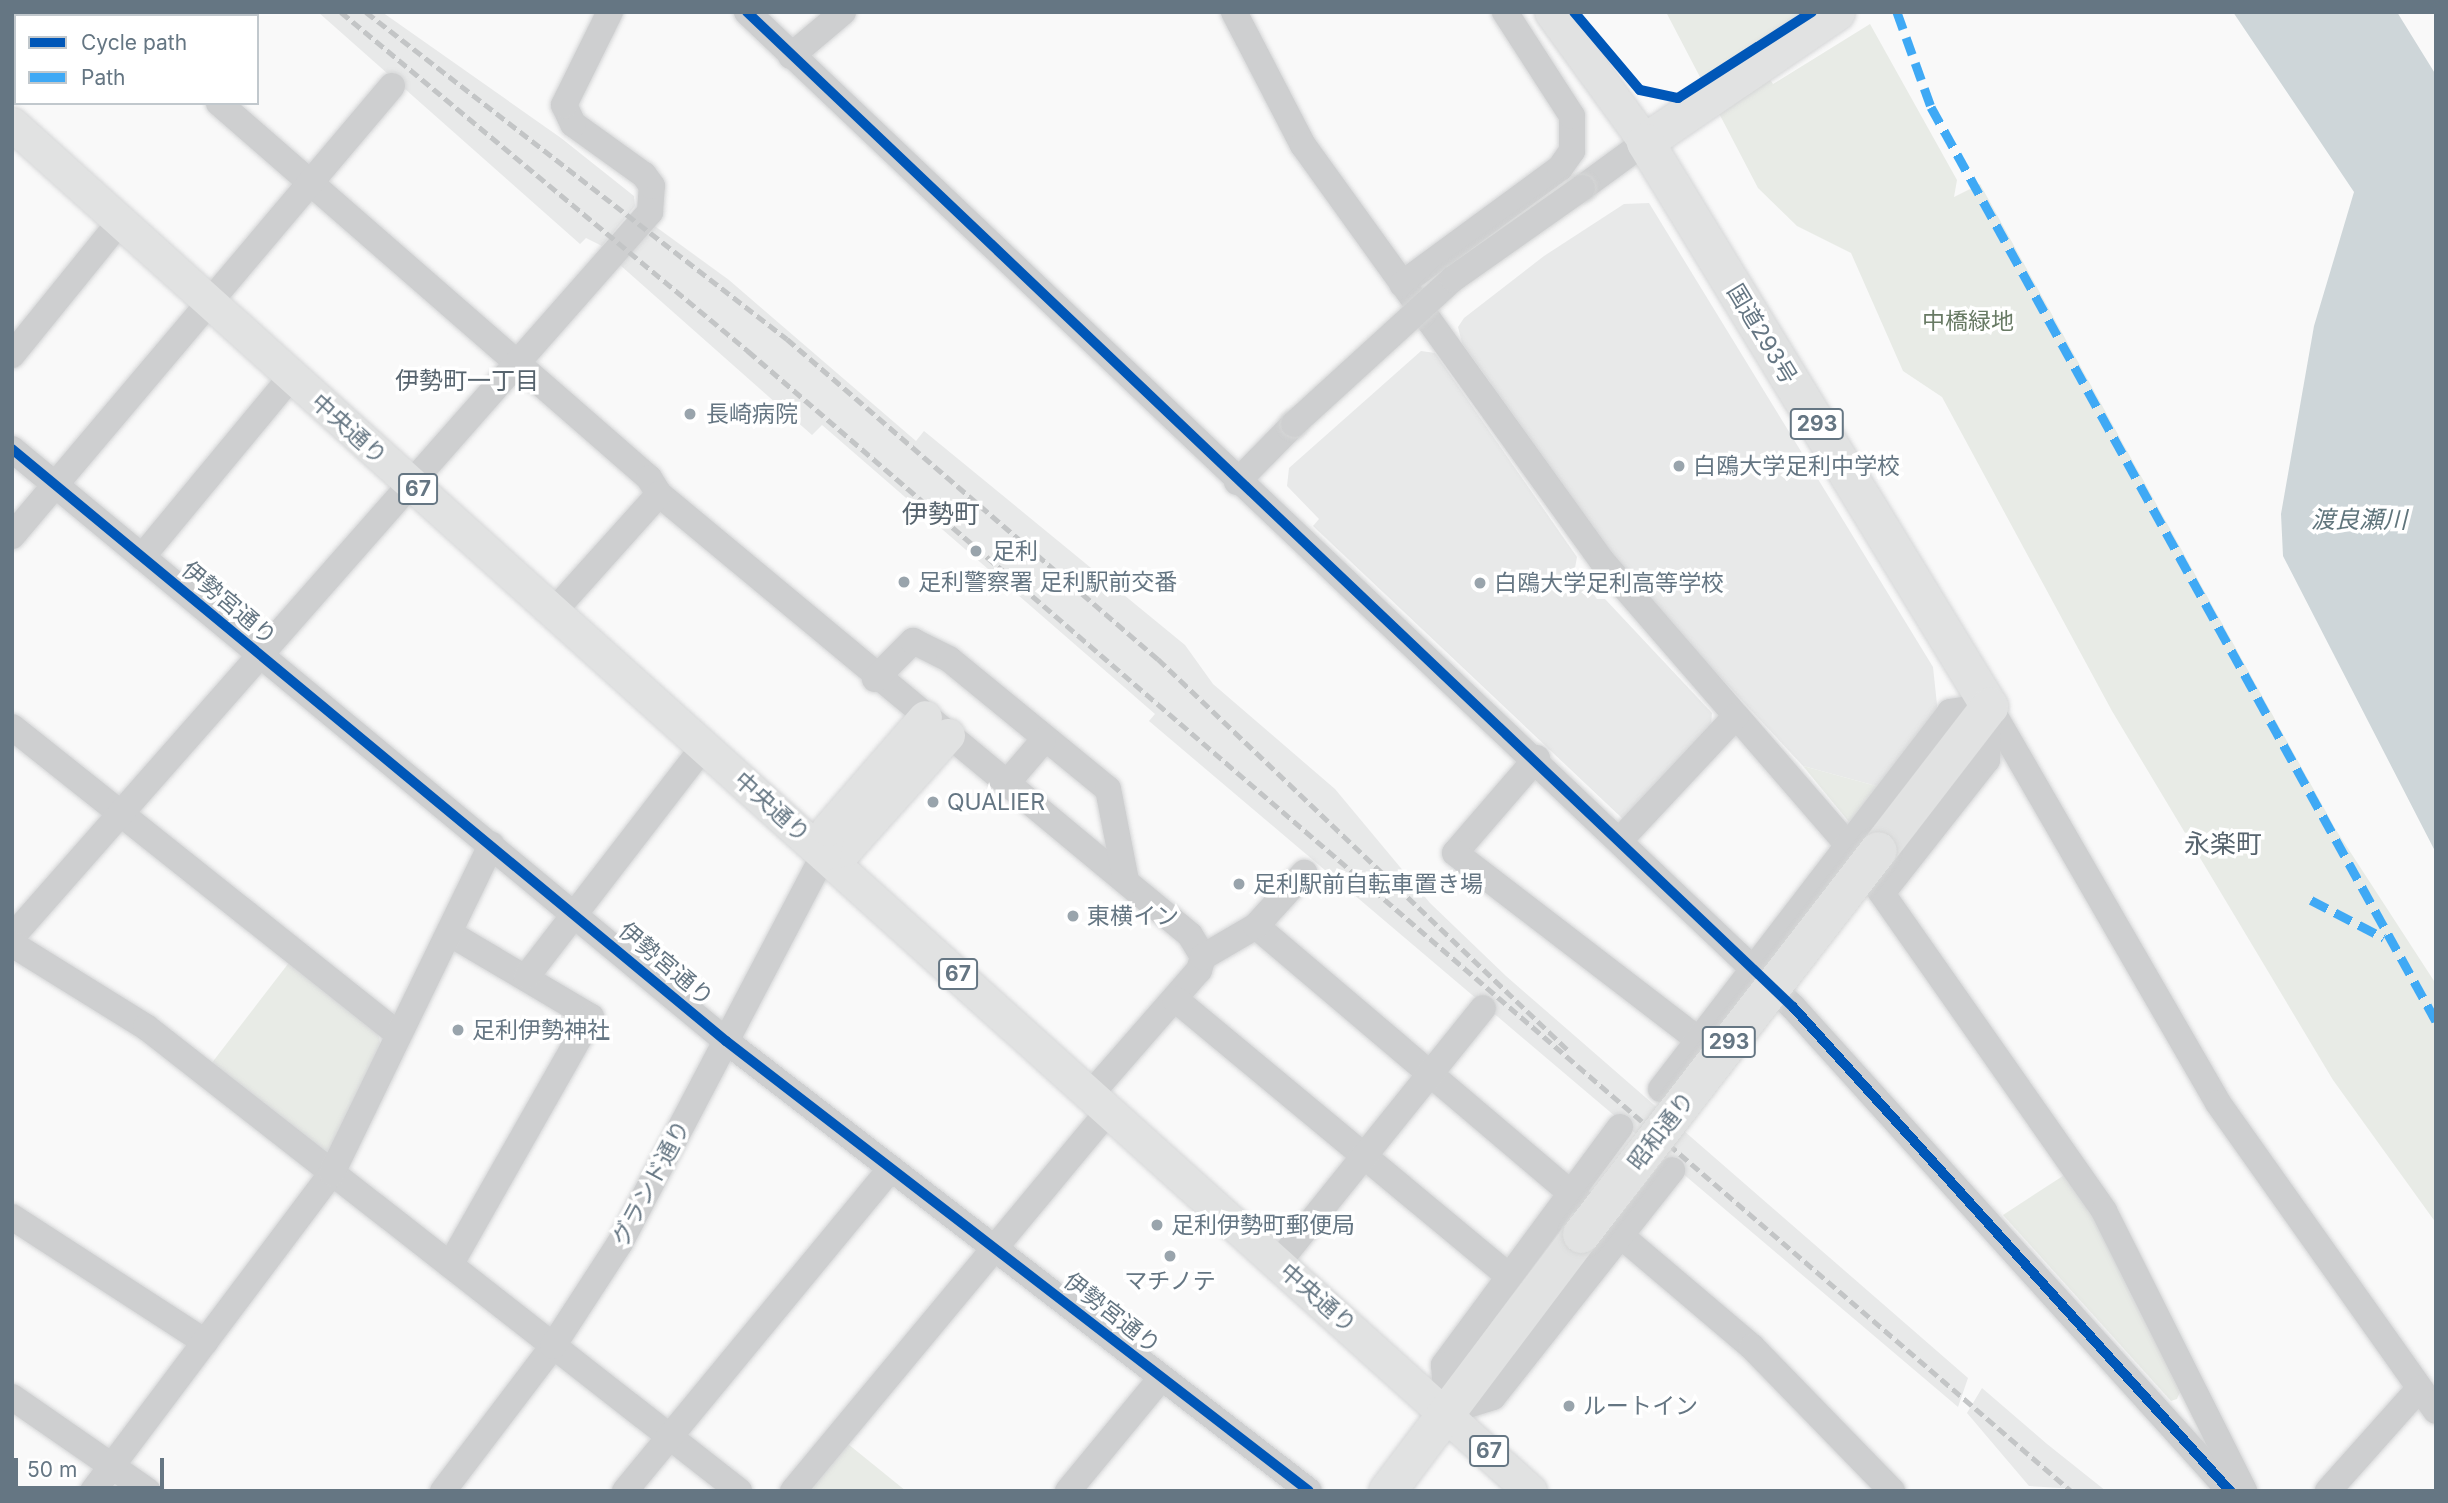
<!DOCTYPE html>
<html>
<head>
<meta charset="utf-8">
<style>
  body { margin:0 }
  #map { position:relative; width:2448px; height:1503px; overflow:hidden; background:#f9f9f9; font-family:Inter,"Noto Sans JP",sans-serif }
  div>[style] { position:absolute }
  .built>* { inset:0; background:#e8e9e9 }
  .green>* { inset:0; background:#e8ebe6 }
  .water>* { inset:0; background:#ced6d9 }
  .roads { filter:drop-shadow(0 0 2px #d5d6d7) drop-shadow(0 0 2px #d5d6d7) }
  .minor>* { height:26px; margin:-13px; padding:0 13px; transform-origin:13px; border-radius:13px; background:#cecfd0 }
  .major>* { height:33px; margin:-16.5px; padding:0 16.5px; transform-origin:16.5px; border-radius:16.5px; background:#e1e2e2 }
  .highway>* { height:37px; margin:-18.5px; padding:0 18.5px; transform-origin:18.5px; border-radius:18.5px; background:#e1e2e2 }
  .rail>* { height:5px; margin-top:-2.5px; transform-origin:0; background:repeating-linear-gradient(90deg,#c3c5c6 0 10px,transparent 0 15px) }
  .bridges { filter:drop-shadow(0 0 2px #d5d6d6) drop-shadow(0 0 2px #d5d6d6) }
  .minor-bridge>* { height:26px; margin:-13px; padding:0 13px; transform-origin:13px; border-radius:13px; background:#cecfd0 }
  .highway-bridge>* { height:37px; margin:-18.5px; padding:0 18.5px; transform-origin:18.5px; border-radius:18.5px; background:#e1e2e2 }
  .quiet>* { height:9px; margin-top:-4.5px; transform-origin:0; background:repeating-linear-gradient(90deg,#3fa9f5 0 18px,transparent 0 27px) }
  .cycleway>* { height:10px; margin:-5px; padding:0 5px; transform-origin:5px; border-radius:5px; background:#0057b8 }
  .dots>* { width:19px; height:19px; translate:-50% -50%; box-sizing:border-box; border:4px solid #fff; border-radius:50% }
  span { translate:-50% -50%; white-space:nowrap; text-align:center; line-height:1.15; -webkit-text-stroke:7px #fff; paint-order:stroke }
  .shield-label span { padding:2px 5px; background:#fff; border:2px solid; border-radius:5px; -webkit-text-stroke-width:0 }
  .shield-label { font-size:21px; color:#657683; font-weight:700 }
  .park-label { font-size:23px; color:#687a64 }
  .street-label { font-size:23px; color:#657683 }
  .poi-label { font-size:23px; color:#657683 }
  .left { translate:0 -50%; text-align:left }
  .neighbourhood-label { font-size:24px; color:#57646e }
  .water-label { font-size:24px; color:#60757c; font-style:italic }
  .quarter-label { font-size:26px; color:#57646e }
  .frame { position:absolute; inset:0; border:14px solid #657683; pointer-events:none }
  .legend { position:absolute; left:14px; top:14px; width:245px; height:91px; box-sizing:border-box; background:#fff; border:2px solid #c1c8cd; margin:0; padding:9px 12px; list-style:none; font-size:21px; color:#657683 }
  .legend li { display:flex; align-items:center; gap:14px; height:35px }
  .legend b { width:35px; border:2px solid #c1c8cd }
  .scale { position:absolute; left:14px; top:1458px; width:150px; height:32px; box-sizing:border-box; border:4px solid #657683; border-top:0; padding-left:9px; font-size:21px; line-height:24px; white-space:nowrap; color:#657683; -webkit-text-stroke:5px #fff; paint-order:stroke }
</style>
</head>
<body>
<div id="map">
  <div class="built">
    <i style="clip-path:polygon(318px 12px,382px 12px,561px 138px,634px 196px,635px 206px,602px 246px,586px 238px,580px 244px)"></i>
    <i style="clip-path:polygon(1649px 203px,1933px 667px,1938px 714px,1880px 787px,1803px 766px,1637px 588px,1462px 343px,1458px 327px,1464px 318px,1544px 256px,1624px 204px)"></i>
    <i style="clip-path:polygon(652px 224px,729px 280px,916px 441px,924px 431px,1185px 645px,1213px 684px,1335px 789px,1430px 903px,1506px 976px,1968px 1378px,1958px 1407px,1149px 721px,1155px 714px,822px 425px,812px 435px,620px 265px)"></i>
    <i style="clip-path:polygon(1421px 351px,1435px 353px,1577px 557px,1575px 568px,1597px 599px,1605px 599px,1712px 713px,1711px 726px,1624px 820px,1313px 526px,1319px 519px,1287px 486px,1289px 468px)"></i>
    <i style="clip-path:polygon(1982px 1388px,2047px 1444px,2106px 1491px,2029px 1486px,1967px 1413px)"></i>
  </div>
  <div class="green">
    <i style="clip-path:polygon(1666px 12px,1802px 12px,1749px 48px,1773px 84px,1870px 24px,1957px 180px,1954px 197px,1980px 184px,2336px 830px,2436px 984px,2436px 1223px,2333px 1080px,2112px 711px,1942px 397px,1903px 371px,1851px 253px,1797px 226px,1758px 188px)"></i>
    <i style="clip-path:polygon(1803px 766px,1880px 787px,1849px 822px)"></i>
    <i style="clip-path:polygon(291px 960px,377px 1027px,381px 1047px,334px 1149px,322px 1151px,211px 1064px)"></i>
    <i style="clip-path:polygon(2069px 1172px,2103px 1225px,2181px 1390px,2177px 1399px,2171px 1401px,2003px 1215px)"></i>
    <i style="clip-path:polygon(848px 1444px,906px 1491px,809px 1491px)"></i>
  </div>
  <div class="water">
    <i style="clip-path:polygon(2233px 12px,2397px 12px,2436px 75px,2436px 853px,2283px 556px,2281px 514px,2314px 326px,2354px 192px)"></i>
  </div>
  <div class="roads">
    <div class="minor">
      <i style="left:747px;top:12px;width:1444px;rotate:43.57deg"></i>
      <i style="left:1793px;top:1007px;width:652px;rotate:47.92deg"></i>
      <i style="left:1234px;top:12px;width:150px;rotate:62.6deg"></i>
      <i style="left:1303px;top:145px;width:512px;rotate:54.29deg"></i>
      <i style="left:1602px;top:561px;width:376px;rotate:49.1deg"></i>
      <i style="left:1848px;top:845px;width:447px;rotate:55deg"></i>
      <i style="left:2104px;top:1211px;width:313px;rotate:63.4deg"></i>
      <i style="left:65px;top:16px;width:5px;rotate:-53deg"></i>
      <i style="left:791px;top:56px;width:68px;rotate:-40.2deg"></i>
      <i style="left:12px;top:89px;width:6px;rotate:-51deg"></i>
      <i style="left:219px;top:103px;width:571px;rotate:41.09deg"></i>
      <i style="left:649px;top:478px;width:19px;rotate:58deg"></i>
      <i style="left:659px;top:494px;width:690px;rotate:39.71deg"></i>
      <i style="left:1190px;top:935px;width:26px;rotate:59deg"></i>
      <i style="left:1203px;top:957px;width:14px;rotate:107deg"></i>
      <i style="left:1199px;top:970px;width:164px;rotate:131.1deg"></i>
      <i style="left:1582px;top:188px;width:78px;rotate:-36.1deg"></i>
      <i style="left:1402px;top:284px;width:196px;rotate:-36.3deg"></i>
      <i style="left:1560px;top:168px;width:21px;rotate:-55deg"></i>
      <i style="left:1572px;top:151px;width:35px;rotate:-90deg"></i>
      <i style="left:1572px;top:116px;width:124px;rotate:-122.8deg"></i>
      <i style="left:12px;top:355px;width:170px;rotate:-51deg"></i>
      <i style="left:12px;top:449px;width:928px;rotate:39.66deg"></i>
      <i style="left:726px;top:1041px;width:736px;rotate:37.66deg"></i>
      <i style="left:1237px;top:482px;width:81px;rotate:-45.5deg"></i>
      <i style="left:12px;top:536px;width:589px;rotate:-49.82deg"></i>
      <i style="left:142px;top:557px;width:234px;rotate:-50.4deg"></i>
      <i style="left:555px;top:610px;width:156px;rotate:-48.1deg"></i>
      <i style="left:875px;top:679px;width:54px;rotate:-45deg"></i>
      <i style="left:913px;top:641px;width:40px;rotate:26.6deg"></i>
      <i style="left:949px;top:659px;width:205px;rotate:39.3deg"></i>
      <i style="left:1108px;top:789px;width:94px;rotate:78.9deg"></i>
      <i style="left:1989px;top:706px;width:458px;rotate:60deg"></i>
      <i style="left:2218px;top:1103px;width:377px;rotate:54.7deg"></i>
      <i style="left:12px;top:727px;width:493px;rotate:38.5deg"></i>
      <i style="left:1537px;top:758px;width:125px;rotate:130.8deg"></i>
      <i style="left:1455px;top:853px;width:304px;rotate:37.5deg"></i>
      <i style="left:1007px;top:783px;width:55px;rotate:-49.4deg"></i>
      <i style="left:1621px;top:839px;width:168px;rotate:-46.9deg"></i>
      <i style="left:1883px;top:892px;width:168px;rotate:-51.8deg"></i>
      <i style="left:1987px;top:760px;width:54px;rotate:-87.9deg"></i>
      <i style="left:1256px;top:926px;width:651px;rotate:40.32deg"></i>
      <i style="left:1752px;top:1347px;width:201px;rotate:45.8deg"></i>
      <i style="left:449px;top:933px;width:165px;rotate:30.6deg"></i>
      <i style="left:591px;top:1017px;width:285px;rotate:119.6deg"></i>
      <i style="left:12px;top:937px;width:966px;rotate:-48.65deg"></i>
      <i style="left:650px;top:212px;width:26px;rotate:-86deg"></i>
      <i style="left:652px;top:186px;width:14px;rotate:-126deg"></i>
      <i style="left:644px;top:175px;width:87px;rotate:-144.3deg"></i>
      <i style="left:573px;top:124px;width:21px;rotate:-115deg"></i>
      <i style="left:564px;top:105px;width:104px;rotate:-63.7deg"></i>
      <i style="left:12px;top:944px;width:158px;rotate:31.8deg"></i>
      <i style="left:146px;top:1027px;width:753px;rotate:38.04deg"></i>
      <i style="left:1203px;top:957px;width:61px;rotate:-30.3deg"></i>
      <i style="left:1256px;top:926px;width:72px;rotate:-47.8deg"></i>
      <i style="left:527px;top:976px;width:292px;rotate:-52.4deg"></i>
      <i style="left:1175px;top:999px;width:434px;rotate:39.7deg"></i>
      <i style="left:1661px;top:1089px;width:475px;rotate:-52.5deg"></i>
      <i style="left:1950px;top:712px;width:39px;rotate:-9deg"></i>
      <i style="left:1620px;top:1127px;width:296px;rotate:126.5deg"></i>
      <i style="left:1444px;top:1365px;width:46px;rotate:85deg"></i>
      <i style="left:1448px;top:1411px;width:47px;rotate:-17.3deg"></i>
      <i style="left:1493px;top:1397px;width:289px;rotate:-51.7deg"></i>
      <i style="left:12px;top:1217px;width:230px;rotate:32.9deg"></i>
      <i style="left:1278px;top:1263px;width:327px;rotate:-51.2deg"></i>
      <i style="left:12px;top:1397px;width:165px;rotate:34.7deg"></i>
      <i style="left:93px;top:1491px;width:398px;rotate:-53.1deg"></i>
      <i style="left:332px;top:1173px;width:365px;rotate:-64.1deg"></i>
      <i style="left:443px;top:1491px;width:182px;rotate:-52.8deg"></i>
      <i style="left:553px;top:1346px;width:123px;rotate:-57deg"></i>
      <i style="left:620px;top:1243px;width:439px;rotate:-62.3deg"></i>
      <i style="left:625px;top:1491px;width:417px;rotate:-50.5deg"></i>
      <i style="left:793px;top:1491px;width:495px;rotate:-50.3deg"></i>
      <i style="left:1068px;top:1491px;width:146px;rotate:-50.5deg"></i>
      <i style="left:2328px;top:1491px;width:137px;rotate:-48.3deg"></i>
    </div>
    <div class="major">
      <i style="left:1551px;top:12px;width:160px;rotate:54.1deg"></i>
      <i style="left:12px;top:124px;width:2043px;rotate:42deg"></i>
      <i style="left:824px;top:854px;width:23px;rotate:-13deg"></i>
      <i style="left:846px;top:849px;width:153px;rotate:-48.2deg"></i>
      <i style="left:824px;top:854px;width:25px;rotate:-81deg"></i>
      <i style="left:828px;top:829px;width:148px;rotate:-49.1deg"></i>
    </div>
    <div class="highway">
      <i style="left:1836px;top:12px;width:231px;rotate:145.8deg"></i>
      <i style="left:1645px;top:142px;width:661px;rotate:58.62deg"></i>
      <i style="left:1989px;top:706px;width:182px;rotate:127.6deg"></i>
      <i style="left:1387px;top:1491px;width:322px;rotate:-53deg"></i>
    </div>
  </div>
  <div class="rail">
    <i style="left:341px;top:12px;width:530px;rotate:39.79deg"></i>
    <i style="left:748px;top:351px;width:1746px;rotate:40.75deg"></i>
    <i style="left:366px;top:12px;width:533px;rotate:37.84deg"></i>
    <i style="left:787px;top:339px;width:490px;rotate:40.8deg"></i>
    <i style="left:1158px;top:659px;width:569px;rotate:43.65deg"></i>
  </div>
  <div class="bridges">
    <div class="minor-bridge">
      <i style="left:1294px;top:424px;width:215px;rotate:-42.4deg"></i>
      <i style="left:1453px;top:279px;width:158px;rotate:-35.2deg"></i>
    </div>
    <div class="highway-bridge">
      <i style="left:1581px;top:1234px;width:485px;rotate:-52.3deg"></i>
    </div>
  </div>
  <div class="quiet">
    <i style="left:1897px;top:12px;width:101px;rotate:70.3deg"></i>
    <i style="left:1931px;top:107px;width:1044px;rotate:61.08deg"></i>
    <i style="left:2311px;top:900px;width:82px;rotate:27.5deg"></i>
  </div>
  <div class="cycleway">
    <i style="left:747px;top:12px;width:1444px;rotate:43.57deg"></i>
    <i style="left:1793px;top:1007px;width:652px;rotate:47.92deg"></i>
    <i style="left:1574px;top:12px;width:102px;rotate:49.8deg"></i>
    <i style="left:1640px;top:90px;width:39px;rotate:12deg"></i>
    <i style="left:1678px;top:98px;width:159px;rotate:-32.7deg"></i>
    <i style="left:12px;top:449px;width:928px;rotate:39.66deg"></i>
    <i style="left:726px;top:1041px;width:736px;rotate:37.66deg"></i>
  </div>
  <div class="dots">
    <i style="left:690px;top:414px;background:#99a4ac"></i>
    <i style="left:1679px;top:466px;background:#99a4ac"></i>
    <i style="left:976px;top:551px;background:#99a4ac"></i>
    <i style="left:904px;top:582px;background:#99a4ac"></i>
    <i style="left:1480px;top:583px;background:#99a4ac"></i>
    <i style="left:933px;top:802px;background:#99a4ac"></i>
    <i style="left:1239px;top:884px;background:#99a4ac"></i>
    <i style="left:1073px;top:916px;background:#99a4ac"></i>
    <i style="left:458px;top:1030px;background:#99a4ac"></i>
    <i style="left:1157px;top:1225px;background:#99a4ac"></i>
    <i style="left:1170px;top:1256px;background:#99a4ac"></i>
    <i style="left:1569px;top:1406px;background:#99a4ac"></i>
  </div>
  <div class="shield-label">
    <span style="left:1817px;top:424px">293</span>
    <span style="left:418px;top:489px">67</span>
    <span style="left:958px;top:974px">67</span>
    <span style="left:1729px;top:1042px">293</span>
    <span style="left:1489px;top:1451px">67</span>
  </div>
  <div class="park-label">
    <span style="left:1968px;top:321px">中橋緑地</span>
  </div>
  <div class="street-label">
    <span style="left:1762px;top:334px;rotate:59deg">国道293号</span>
    <span style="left:349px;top:429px;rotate:42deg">中央通り</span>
    <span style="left:229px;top:603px;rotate:40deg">伊勢宮通り</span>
    <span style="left:772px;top:807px;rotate:42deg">中央通り</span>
    <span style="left:666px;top:964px;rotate:40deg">伊勢宮通り</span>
    <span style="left:1661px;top:1131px;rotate:-52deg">昭和通り</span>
    <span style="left:651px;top:1183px;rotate:-62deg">グランド通り</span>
    <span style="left:1318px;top:1298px;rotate:41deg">中央通り</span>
    <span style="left:1112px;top:1313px;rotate:38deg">伊勢宮通り</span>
  </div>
  <div class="poi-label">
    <span class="left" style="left:706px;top:414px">長崎病院</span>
    <span class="left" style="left:1693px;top:466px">白鴎大学足利中学校</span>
    <span class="left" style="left:992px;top:551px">足利</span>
    <span class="left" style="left:918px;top:582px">足利警察署 足利駅前交番</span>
    <span class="left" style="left:1494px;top:583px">白鴎大学足利高等学校</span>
    <span class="left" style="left:947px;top:802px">QUALIER</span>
    <span class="left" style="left:1253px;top:884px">足利駅前自転車置き場</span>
    <span class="left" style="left:1087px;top:916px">東横イン</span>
    <span class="left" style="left:472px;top:1030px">足利伊勢神社</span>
    <span class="left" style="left:1171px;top:1225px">足利伊勢町郵便局</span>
    <span style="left:1170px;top:1281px">マチノテ</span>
    <span class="left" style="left:1583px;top:1406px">ルートイン</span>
  </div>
  <div class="neighbourhood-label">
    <span style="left:467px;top:381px">伊勢町一丁目</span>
  </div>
  <div class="water-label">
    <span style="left:2359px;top:520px">渡良瀬川</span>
  </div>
  <div class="quarter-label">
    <span style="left:941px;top:514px">伊勢町</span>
    <span style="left:2223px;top:844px">永楽町</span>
  </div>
  <div class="frame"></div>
  <ul class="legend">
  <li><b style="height:9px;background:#0057b8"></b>Cycle path</li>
  <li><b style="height:9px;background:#3fa9f5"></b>Path</li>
  </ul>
  <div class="scale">50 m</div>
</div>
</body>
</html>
